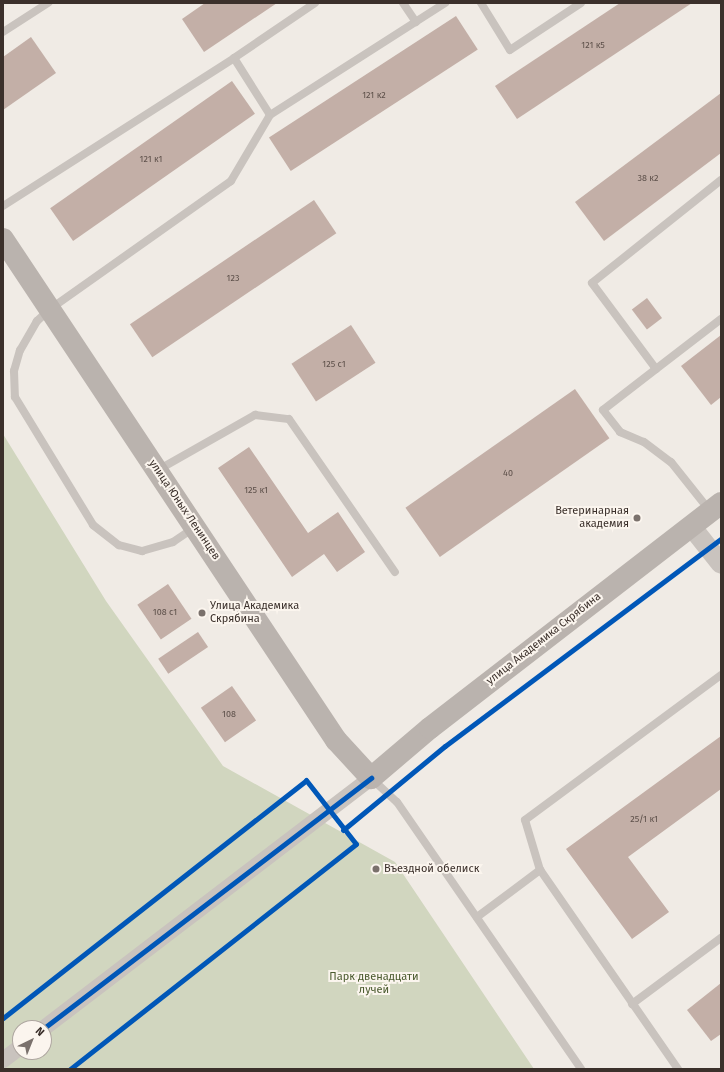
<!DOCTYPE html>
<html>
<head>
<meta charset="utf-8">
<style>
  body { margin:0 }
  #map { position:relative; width:724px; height:1072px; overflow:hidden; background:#f0ebe5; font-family:"Fira Sans",sans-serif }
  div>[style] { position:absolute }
  .green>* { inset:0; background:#d1d6bf }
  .building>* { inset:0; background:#c3afa7; transform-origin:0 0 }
  .service>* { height:8px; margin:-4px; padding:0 4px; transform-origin:4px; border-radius:4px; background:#c9c3be }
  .minor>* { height:16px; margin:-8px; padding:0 8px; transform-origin:8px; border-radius:8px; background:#c9c3be }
  .tertiary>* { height:20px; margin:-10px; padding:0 10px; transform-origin:10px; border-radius:10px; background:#c9c3be }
  .secondary>* { height:22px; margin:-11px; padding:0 11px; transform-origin:11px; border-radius:11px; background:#bab3ae }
  .cycleway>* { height:5px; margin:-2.5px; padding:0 2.5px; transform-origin:2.5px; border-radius:2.5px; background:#0057b8 }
  .dots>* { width:11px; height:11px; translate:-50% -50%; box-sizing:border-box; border:2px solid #fbf5ee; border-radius:50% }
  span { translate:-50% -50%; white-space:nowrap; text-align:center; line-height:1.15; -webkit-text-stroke:4px #fbf5ee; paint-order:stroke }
  .number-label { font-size:9px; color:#5d504a }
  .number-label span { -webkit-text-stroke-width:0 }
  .street-label { font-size:11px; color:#3b302b }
  .poi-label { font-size:11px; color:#3b302b }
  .right { translate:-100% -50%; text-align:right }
  .left { translate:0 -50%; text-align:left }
  .park-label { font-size:11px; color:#4a5a2e }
  .frame { position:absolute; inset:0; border:4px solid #3b302b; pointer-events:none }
  .north { position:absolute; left:12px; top:1020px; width:40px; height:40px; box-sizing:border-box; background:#fbf5ee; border:1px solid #aea6a0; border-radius:50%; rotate:43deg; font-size:11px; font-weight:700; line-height:16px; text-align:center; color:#3b302b }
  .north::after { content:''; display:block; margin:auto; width:14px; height:18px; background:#7a716c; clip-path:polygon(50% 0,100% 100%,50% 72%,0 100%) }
</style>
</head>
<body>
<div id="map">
  <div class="green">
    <i style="clip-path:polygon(evenodd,3px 434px,106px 601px,223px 766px,395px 862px,534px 1069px,3px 1069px,3px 434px,20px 1028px,44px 1028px,44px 1052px,20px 1052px,20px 1028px)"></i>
  </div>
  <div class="building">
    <i style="clip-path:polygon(205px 3px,277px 3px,204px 52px,182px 19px)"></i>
    <i style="clip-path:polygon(620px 3px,692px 3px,517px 119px,495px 86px)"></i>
    <i style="left:456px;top:16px;width:40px;height:223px;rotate:57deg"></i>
    <i style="clip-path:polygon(31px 37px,56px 73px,3px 110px,3px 57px)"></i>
    <i style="left:232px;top:81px;width:40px;height:222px;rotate:55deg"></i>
    <i style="clip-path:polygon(721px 93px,721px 153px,604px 241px,575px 202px)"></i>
    <i style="left:314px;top:200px;width:40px;height:222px;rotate:56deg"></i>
    <i style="left:647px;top:298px;width:25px;height:19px;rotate:53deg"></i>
    <i style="left:351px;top:325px;width:45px;height:71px;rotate:57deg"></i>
    <i style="clip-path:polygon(721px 335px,721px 397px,711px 405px,681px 366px)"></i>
    <i style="left:575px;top:389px;width:60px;height:207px;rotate:55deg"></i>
    <i style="clip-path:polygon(249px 447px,308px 533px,338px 512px,365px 552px,337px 572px,324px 554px,292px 577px,218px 468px)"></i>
    <i style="left:168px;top:584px;width:42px;height:37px;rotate:56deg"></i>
    <i style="left:198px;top:632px;width:18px;height:48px;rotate:56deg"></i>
    <i style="left:232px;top:686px;width:42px;height:38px;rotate:55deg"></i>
    <i style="clip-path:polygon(721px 736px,721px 789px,628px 857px,669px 912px,632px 939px,566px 849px)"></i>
    <i style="clip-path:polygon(721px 983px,721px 1034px,711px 1041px,687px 1010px)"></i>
  </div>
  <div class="service">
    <i style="left:403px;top:3px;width:23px;rotate:56deg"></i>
    <i style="left:481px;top:3px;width:55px;rotate:58.3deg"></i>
    <i style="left:510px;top:50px;width:85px;rotate:-33.5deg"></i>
    <i style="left:3px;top:32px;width:54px;rotate:-32.8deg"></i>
    <i style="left:234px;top:58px;width:98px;rotate:-34.2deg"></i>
    <i style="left:270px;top:115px;width:208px;rotate:-32.6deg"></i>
    <i style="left:721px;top:180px;width:165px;rotate:141.4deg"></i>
    <i style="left:592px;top:283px;width:107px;rotate:53.3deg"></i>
    <i style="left:656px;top:369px;width:82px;rotate:-37.6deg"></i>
    <i style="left:3px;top:206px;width:274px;rotate:-32.6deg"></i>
    <i style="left:234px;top:58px;width:67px;rotate:57.7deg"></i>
    <i style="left:270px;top:115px;width:77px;rotate:120.6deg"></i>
    <i style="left:231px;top:181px;width:222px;rotate:144.7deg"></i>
    <i style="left:50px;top:309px;width:18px;rotate:137deg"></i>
    <i style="left:37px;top:321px;width:34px;rotate:120deg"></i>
    <i style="left:20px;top:350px;width:22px;rotate:106deg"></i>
    <i style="left:14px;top:371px;width:26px;rotate:88deg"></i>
    <i style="left:15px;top:397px;width:150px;rotate:58.6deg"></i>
    <i style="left:93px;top:525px;width:33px;rotate:38deg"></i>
    <i style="left:119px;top:545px;width:24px;rotate:15deg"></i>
    <i style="left:142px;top:551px;width:32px;rotate:-16deg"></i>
    <i style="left:173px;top:542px;width:25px;rotate:-34deg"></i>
    <i style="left:656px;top:369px;width:67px;rotate:142.3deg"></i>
    <i style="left:603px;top:410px;width:28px;rotate:52deg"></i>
    <i style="left:620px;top:432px;width:26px;rotate:23deg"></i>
    <i style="left:644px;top:442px;width:34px;rotate:37deg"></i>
    <i style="left:671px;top:462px;width:63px;rotate:51.5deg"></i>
    <i style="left:158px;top:470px;width:112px;rotate:-29.6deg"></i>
    <i style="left:255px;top:415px;width:34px;rotate:7deg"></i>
    <i style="left:289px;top:419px;width:186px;rotate:55.3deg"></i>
    <i style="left:371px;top:778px;width:35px;rotate:43deg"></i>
    <i style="left:397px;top:802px;width:324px;rotate:55.4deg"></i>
    <i style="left:477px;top:917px;width:79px;rotate:-36.7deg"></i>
    <i style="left:632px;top:1004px;width:111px;rotate:-36.6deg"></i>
    <i style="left:678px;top:1069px;width:242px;rotate:-124.7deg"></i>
    <i style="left:540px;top:870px;width:52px;rotate:-106.7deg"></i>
    <i style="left:525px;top:820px;width:244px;rotate:-36.5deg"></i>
  </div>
  <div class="minor">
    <i style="left:44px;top:1028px;width:412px;rotate:-37.4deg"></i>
    <i style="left:3px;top:1060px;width:21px;rotate:-37deg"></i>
  </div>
  <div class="tertiary">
    <i style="left:691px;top:526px;width:48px;rotate:51.7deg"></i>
  </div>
  <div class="secondary">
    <i style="left:3px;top:239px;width:602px;rotate:56.39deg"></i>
    <i style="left:336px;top:740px;width:52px;rotate:47.4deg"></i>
    <i style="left:371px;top:778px;width:77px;rotate:-40.3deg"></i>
    <i style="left:430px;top:728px;width:368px;rotate:-37.7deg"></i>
  </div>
  <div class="cycleway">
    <i style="left:343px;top:830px;width:132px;rotate:-39.5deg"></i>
    <i style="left:445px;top:746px;width:345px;rotate:-36.9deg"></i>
    <i style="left:3px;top:1018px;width:385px;rotate:-38.1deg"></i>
    <i style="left:306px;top:780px;width:81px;rotate:52deg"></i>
    <i style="left:356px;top:844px;width:364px;rotate:141.8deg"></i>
    <i style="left:44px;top:1028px;width:412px;rotate:-37.4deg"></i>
  </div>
  <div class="dots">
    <i style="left:637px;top:518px;background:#7a716c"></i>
    <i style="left:202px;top:613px;background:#7a716c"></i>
    <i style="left:376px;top:869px;background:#7a716c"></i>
  </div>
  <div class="number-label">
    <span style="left:593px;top:45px">121 к5</span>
    <span style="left:374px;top:95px">121 к2</span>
    <span style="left:151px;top:159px">121 к1</span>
    <span style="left:648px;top:178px">38 к2</span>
    <span style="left:233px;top:278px">123</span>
    <span style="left:334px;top:364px">125 с1</span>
    <span style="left:508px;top:473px">40</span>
    <span style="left:256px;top:490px">125 к1</span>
    <span style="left:165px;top:612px">108 с1</span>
    <span style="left:229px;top:714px">108</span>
    <span style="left:644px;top:819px">25/1 к1</span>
  </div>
  <div class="street-label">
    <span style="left:184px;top:510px;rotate:56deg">улица Юных Ленинцев</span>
    <span style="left:544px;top:639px;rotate:-38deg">улица Академика Скрябина</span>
  </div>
  <div class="poi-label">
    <span class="right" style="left:629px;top:518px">Ветеринарная<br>академия</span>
    <span class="left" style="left:210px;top:613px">Улица Академика<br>Скрябина</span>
    <span class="left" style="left:384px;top:869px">Въездной обелиск</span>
  </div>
  <div class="park-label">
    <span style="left:374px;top:984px">Парк двенадцати<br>лучей</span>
  </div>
  <div class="frame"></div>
  <div class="north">N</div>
</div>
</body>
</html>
